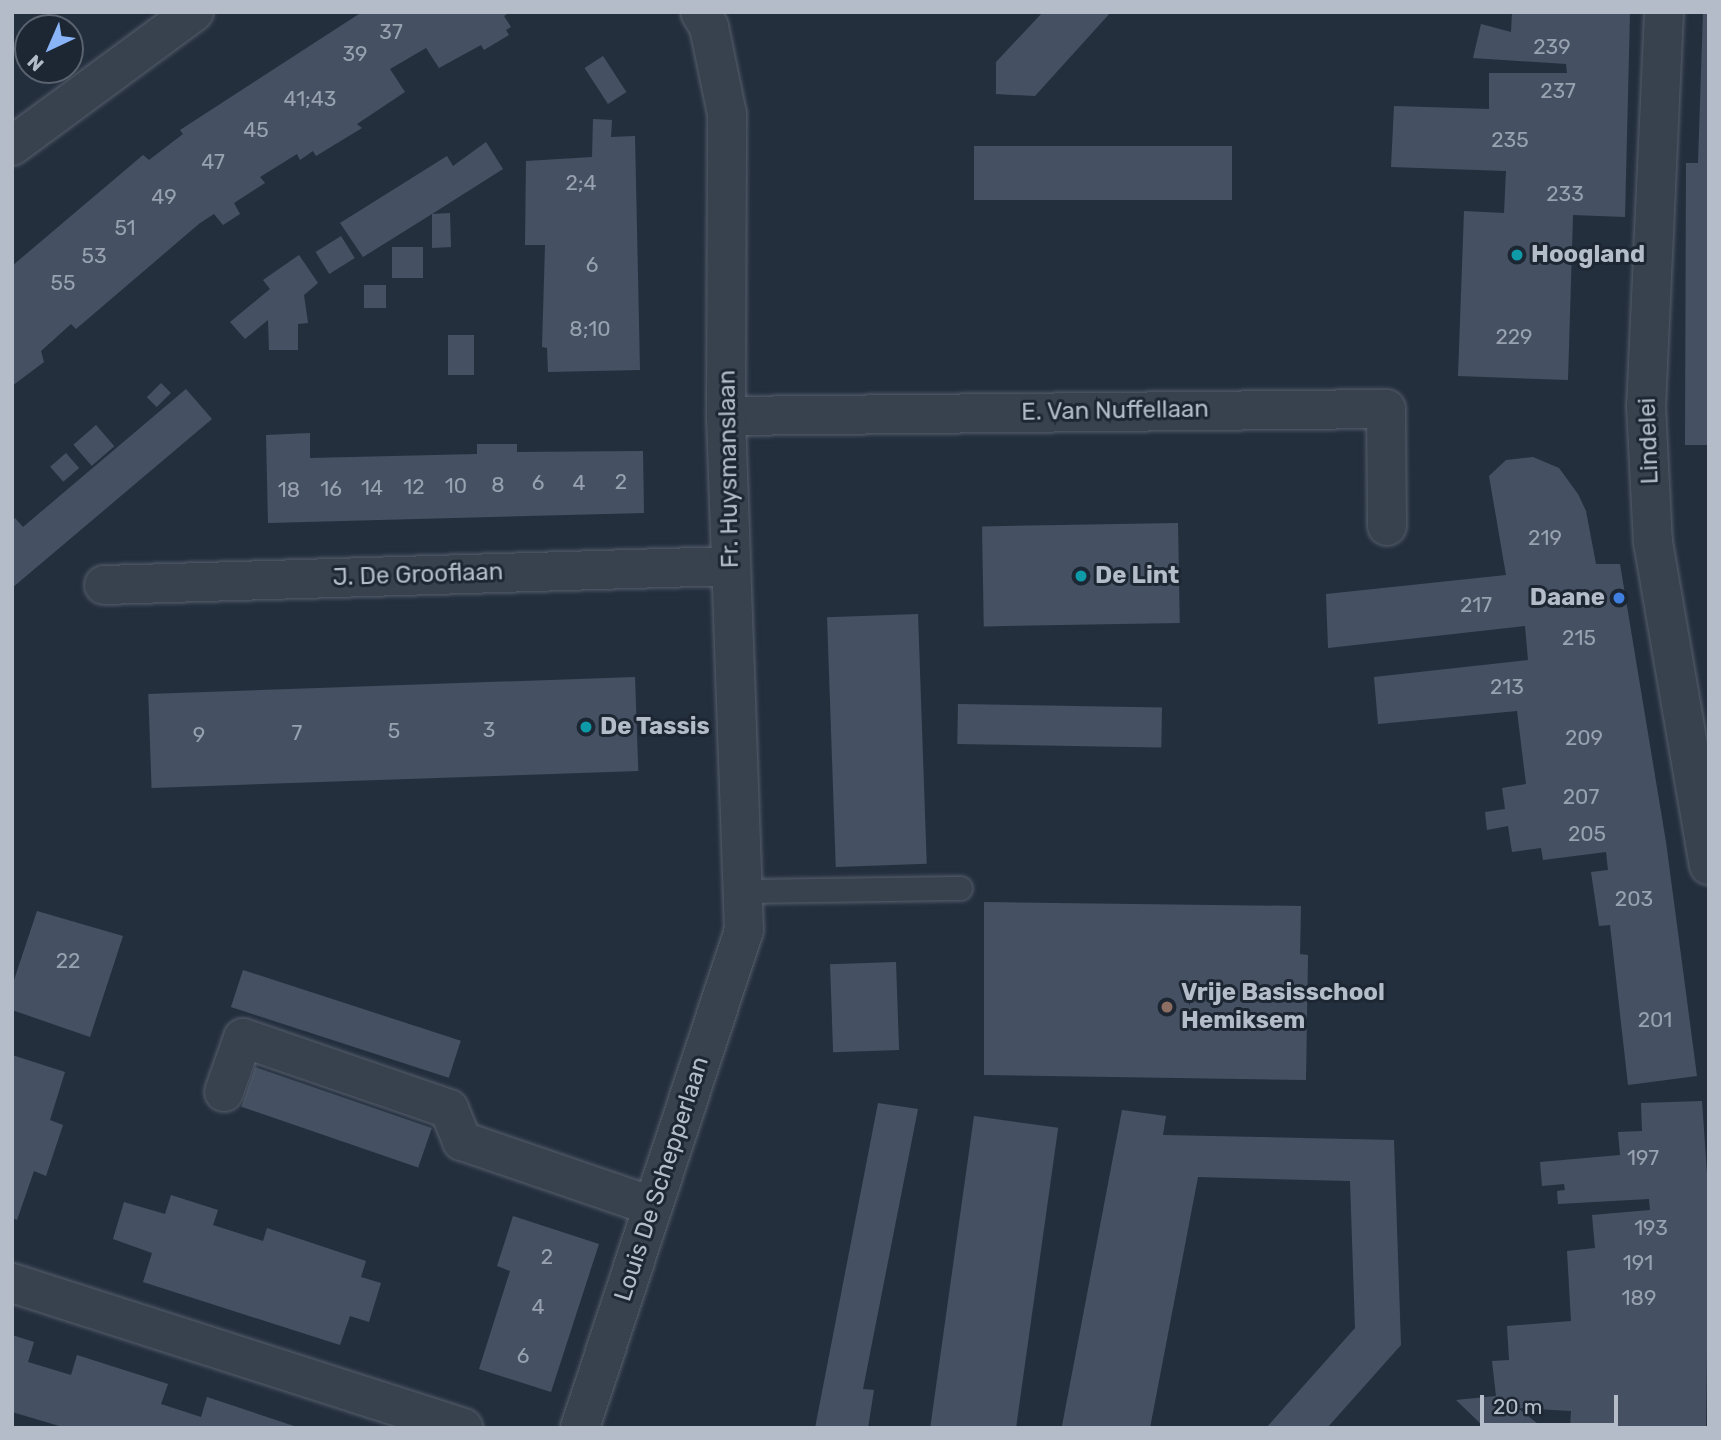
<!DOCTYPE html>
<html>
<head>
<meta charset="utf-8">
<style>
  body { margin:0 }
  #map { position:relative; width:1721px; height:1440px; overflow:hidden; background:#242f3e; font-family:Rubik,sans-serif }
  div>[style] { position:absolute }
  .building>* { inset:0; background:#455162; transform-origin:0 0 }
  .roads { filter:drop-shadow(0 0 2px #565f6c) drop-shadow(0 0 2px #565f6c) }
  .service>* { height:23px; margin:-11.5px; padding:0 11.5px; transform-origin:11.5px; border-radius:11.5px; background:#38414e }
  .minor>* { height:38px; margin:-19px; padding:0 19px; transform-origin:19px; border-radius:19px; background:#38414e }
  .tertiary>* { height:38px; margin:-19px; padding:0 19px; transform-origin:19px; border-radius:19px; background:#38414e }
  .dots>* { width:19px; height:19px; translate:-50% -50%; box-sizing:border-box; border:4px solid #1d2633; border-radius:50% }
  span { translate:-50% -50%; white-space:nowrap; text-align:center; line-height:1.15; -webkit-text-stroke:6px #1d2633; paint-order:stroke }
  .number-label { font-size:21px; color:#98a1af }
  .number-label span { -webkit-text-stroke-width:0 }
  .poi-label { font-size:24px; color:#b4bcc9; font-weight:700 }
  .left { translate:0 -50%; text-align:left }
  .right { translate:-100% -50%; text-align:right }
  .street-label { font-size:24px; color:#b4bcc9 }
  .frame { position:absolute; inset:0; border:14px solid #b4bcc9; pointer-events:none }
  .north { position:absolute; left:14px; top:14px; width:70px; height:70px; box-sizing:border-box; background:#1d2633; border:2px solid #59626f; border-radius:50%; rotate:224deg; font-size:19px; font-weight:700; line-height:28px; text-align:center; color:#b4bcc9 }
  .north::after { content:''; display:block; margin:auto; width:24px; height:32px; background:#8ab4f8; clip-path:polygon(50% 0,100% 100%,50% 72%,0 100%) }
  .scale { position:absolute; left:1480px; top:1395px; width:138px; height:32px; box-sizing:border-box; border:4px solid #b4bcc9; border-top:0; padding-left:9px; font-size:21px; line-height:24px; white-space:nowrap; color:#b4bcc9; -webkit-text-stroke:5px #1d2633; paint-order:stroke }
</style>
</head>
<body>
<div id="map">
  <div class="building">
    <i style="clip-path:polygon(362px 12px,511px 12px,504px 16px,511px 27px,506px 30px,509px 35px,484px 50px,481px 45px,439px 68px,426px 48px,390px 69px,405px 92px,357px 124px,362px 128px,316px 156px,313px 151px,300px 160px,297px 154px,260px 177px,265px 183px,234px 203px,240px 214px,223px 225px,214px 214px,200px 223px,76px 329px,71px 324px,41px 351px,44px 362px,12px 386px,12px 266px,143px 155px,149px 160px,183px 134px,180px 130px)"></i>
    <i style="clip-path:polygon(1043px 12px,1111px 12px,1035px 96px,996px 94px,996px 62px)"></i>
    <i style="clip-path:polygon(1512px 12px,1630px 12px,1625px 217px,1573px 215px,1568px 380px,1458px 376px,1464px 211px,1504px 213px,1506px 171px,1391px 167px,1394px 106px,1489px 109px,1489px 73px,1567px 73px,1566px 64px,1473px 58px,1481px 24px,1511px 32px)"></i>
    <i style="clip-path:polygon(1703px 12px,1709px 12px,1709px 445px,1685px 445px,1686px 163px,1698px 163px)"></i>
    <i style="left:603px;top:56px;width:43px;height:22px;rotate:57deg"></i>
    <i style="clip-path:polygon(593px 119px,612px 120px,611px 137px,635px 136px,640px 370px,548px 372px,547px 348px,542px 347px,545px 245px,525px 245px,526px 161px,592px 157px)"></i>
    <i style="clip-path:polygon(486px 142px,503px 169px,432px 214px,450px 213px,451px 247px,432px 248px,432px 214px,363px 257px,340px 223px,447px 156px,453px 166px)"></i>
    <i style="left:974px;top:146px;width:258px;height:54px"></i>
    <i style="left:341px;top:236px;width:26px;height:30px;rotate:58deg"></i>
    <i style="left:423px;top:247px;width:31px;height:31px;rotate:90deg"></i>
    <i style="clip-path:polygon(299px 255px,318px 283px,304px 295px,308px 323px,298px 324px,298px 350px,269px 350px,268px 320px,245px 339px,230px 322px,270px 289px,263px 280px)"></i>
    <i style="left:364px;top:285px;width:22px;height:23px"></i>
    <i style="left:474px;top:335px;width:40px;height:26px;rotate:90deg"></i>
    <i style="left:161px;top:383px;width:14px;height:20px;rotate:45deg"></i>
    <i style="clip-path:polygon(186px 389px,212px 419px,12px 588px,12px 521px,15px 518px,23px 527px)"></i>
    <i style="left:96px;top:425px;width:28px;height:30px;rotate:49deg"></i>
    <i style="clip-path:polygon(310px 433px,310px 458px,477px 454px,477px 444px,517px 444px,517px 452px,643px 451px,644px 513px,268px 523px,266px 435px)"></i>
    <i style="left:66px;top:453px;width:20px;height:21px;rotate:49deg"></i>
    <i style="clip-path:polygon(1533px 457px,1559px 468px,1578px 494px,1586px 511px,1596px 564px,1620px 564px,1666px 842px,1697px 1076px,1628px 1085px,1610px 925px,1599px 926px,1591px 872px,1608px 870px,1606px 852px,1543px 860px,1541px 848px,1512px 852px,1508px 826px,1487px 830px,1485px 812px,1505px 809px,1502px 788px,1526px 784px,1517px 711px,1378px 724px,1374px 677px,1528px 660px,1525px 626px,1328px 648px,1326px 594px,1506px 575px,1489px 476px,1506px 460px)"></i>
    <i style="left:1178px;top:523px;width:100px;height:196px;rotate:89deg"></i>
    <i style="left:918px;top:614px;width:250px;height:91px;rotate:88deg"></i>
    <i style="left:635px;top:677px;width:94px;height:487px;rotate:88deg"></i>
    <i style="left:958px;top:704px;width:204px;height:40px;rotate:1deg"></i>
    <i style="clip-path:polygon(984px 902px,1301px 906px,1300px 954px,1308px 955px,1306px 1080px,984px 1075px)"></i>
    <i style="clip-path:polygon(37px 911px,123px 936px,90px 1037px,12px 1010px,12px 986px)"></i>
    <i style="left:896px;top:962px;width:88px;height:66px;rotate:88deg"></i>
    <i style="left:243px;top:970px;width:229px;height:39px;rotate:18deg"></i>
    <i style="clip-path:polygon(12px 1055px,65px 1072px,50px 1120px,63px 1125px,46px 1176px,34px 1171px,17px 1220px,12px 1218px)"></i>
    <i style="left:255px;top:1067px;width:187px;height:42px;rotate:19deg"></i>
    <i style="clip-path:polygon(1702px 1101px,1709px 1203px,1706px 1428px,1570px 1428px,1571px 1411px,1518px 1408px,1543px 1428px,1484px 1427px,1456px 1400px,1496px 1396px,1492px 1361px,1509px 1360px,1507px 1326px,1571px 1321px,1567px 1251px,1595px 1248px,1592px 1215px,1650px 1210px,1649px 1199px,1558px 1204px,1557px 1191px,1565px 1190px,1564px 1184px,1542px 1186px,1540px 1162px,1620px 1155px,1618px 1132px,1642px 1131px,1641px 1103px)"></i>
    <i style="clip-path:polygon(878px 1103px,918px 1109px,863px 1389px,874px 1390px,868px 1428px,815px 1428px)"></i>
    <i style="clip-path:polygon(1122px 1110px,1166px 1116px,1163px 1135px,1394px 1140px,1401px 1345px,1327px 1428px,1266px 1428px,1355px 1328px,1350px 1181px,1198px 1177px,1150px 1428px,1062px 1426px)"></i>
    <i style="left:974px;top:1116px;width:85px;height:317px;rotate:8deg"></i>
    <i style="clip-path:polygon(171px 1195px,218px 1210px,213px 1225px,263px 1241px,267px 1228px,366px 1261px,361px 1277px,381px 1283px,369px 1322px,350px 1316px,340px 1345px,143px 1282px,152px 1253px,113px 1239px,124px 1202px,165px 1214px)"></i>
    <i style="clip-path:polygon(513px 1216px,599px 1244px,551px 1392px,479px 1369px,510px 1271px,497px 1266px)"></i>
    <i style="clip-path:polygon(12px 1335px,34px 1342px,28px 1362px,71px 1375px,77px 1355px,168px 1384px,161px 1404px,201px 1417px,207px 1397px,300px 1428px,66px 1428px,12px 1412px)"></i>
  </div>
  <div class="roads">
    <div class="service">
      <i style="left:743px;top:891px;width:217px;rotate:-0.8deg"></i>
    </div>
    <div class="minor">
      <i style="left:12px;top:146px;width:226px;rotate:-36.4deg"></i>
      <i style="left:726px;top:416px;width:660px;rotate:-0.61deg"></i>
      <i style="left:1386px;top:409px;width:117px;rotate:89.5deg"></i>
      <i style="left:104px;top:585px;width:627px;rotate:-1.74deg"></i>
      <i style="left:224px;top:1092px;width:57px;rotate:-70.6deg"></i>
      <i style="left:243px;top:1038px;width:218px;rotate:19deg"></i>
      <i style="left:449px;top:1109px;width:35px;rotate:68deg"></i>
      <i style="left:462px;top:1141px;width:201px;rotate:18.9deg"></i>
      <i style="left:12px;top:1283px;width:474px;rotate:17.8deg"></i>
      <i style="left:580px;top:1428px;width:524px;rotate:-71.77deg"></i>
      <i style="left:744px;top:930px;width:514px;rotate:-92.01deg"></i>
      <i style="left:726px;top:416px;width:302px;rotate:-89.8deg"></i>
      <i style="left:727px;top:114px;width:89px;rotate:-101.7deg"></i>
      <i style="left:709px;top:27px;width:17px;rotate:-121deg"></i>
    </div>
    <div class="tertiary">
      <i style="left:1664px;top:12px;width:394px;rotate:92.6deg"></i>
      <i style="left:1646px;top:406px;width:136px;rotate:87.1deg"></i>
      <i style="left:1653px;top:542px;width:328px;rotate:80.2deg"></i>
    </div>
  </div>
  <div class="dots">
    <i style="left:1517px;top:255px;background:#0f9aa8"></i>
    <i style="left:1081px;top:576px;background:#0f9aa8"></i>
    <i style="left:1619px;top:598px;background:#3f7fe0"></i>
    <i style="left:586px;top:727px;background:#0f9aa8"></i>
    <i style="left:1167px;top:1007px;background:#8d6e63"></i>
  </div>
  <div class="number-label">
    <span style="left:391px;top:32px">37</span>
    <span style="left:1552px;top:47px">239</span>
    <span style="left:355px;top:54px">39</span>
    <span style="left:1558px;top:91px">237</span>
    <span style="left:310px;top:99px">41;43</span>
    <span style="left:256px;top:130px">45</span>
    <span style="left:1510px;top:140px">235</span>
    <span style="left:213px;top:162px">47</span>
    <span style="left:581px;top:183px">2;4</span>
    <span style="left:1565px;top:194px">233</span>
    <span style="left:164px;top:197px">49</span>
    <span style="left:125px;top:228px">51</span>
    <span style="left:94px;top:256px">53</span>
    <span style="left:592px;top:265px">6</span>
    <span style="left:63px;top:283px">55</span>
    <span style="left:590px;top:329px">8;10</span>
    <span style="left:1514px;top:337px">229</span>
    <span style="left:621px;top:482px">2</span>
    <span style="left:538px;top:483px">6</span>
    <span style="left:579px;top:483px">4</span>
    <span style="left:498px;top:485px">8</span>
    <span style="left:456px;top:486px">10</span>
    <span style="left:414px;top:487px">12</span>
    <span style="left:372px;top:488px">14</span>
    <span style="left:331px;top:489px">16</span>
    <span style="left:289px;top:490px">18</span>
    <span style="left:1545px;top:538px">219</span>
    <span style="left:1476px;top:605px">217</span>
    <span style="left:1579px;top:638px">215</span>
    <span style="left:1507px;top:687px">213</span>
    <span style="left:489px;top:730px">3</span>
    <span style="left:394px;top:731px">5</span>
    <span style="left:297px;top:733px">7</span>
    <span style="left:199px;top:735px">9</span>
    <span style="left:1584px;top:738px">209</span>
    <span style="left:1581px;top:797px">207</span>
    <span style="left:1587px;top:834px">205</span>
    <span style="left:1634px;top:899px">203</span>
    <span style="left:68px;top:961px">22</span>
    <span style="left:1655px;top:1020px">201</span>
    <span style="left:1643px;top:1158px">197</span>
    <span style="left:1651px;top:1228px">193</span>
    <span style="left:547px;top:1257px">2</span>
    <span style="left:1638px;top:1263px">191</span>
    <span style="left:1639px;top:1298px">189</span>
    <span style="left:538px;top:1307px">4</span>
    <span style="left:523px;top:1356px">6</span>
  </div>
  <div class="poi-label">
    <span class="left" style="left:1531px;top:255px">Hoogland</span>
    <span class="left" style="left:1095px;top:576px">De Lint</span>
    <span class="right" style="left:1605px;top:598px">Daane</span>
    <span class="left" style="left:600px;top:727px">De Tassis</span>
    <span class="left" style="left:1181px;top:1007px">Vrije Basisschool<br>Hemiksem</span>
  </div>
  <div class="street-label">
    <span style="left:1115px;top:411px;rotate:-1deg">E. Van Nuffellaan</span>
    <span style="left:1649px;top:441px;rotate:-92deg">Lindelei</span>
    <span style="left:729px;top:469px;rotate:-91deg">Fr. Huysmanslaan</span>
    <span style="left:418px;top:575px;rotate:-2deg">J. De Grooflaan</span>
    <span style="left:662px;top:1179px;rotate:-72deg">Louis De Schepperlaan</span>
  </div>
  <div class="frame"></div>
  <div class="north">N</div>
  <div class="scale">20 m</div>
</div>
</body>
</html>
